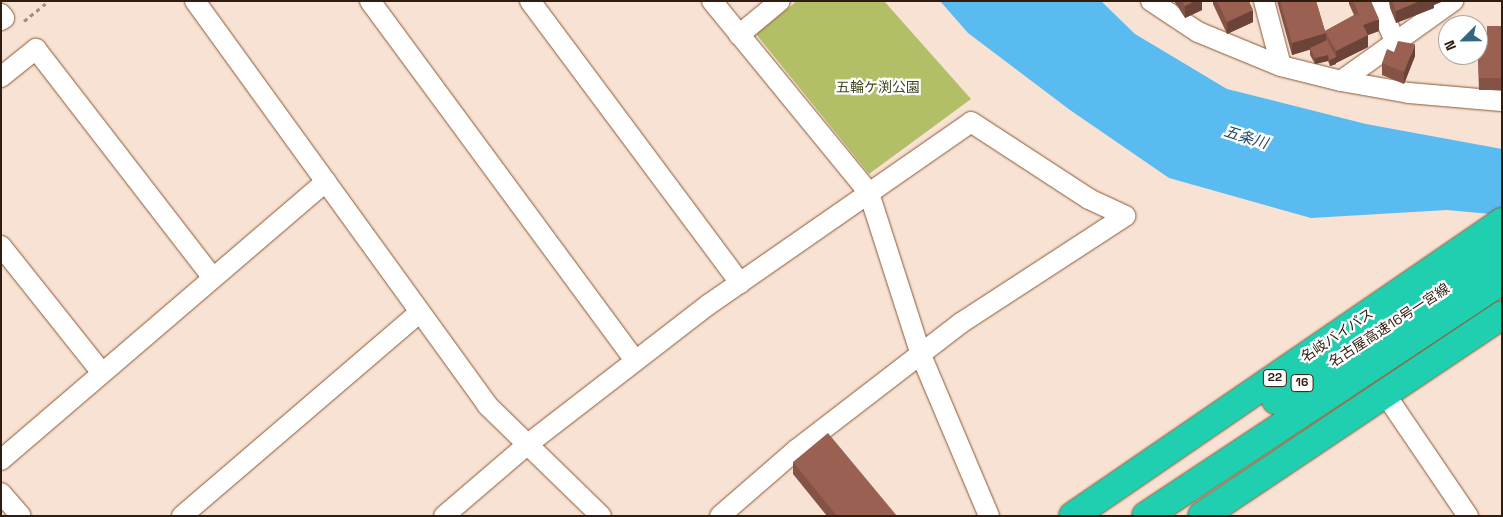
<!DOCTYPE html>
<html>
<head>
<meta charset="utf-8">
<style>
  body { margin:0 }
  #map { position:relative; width:1503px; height:517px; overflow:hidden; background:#f8e2d3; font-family:"Space Grotesk","Noto Sans JP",sans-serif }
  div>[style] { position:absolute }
  .green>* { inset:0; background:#b3bf67 }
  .water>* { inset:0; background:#59bbf0 }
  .path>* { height:3px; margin-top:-1.5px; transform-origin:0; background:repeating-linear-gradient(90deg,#a38e80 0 4px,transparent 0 8px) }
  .roads { filter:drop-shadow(0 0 1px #885836) drop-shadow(0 0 1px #885836) }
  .street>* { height:20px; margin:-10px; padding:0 10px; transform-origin:10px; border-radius:10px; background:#fff }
  .highway>* { height:28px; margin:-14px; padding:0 14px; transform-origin:14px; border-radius:14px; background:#20cfaf }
  .wall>* { inset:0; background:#845346 }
  .shaded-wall>* { inset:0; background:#6c4339 }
  .building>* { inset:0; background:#9a6051 }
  span { translate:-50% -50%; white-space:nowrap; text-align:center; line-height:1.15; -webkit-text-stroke:4.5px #fff; paint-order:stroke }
  .shield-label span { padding:1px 4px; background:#fff; border:1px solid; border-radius:4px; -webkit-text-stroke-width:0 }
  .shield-label { font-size:12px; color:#311d0f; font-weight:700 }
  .park-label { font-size:14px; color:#42471f }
  .street-label { font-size:14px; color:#311d0f }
  .water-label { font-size:15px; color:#20495f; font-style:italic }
  .frame { position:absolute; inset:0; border:2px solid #311d0f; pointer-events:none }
  .north { position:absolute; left:1438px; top:15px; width:50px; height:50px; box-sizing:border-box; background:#fff; border:1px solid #ada59f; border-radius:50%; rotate:247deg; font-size:14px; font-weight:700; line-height:20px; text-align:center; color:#311d0f }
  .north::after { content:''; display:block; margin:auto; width:18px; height:22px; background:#326683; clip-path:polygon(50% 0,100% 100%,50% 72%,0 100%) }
</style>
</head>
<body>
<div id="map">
  <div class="green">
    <i style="clip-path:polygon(797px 1px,884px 1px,971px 99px,869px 174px,756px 34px)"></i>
  </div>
  <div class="water">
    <i style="clip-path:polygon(940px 1px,1101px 1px,1135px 34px,1227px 89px,1366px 124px,1502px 149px,1502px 215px,1447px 210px,1311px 218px,1169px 178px,1070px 110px,968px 33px)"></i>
  </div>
  <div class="path">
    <i style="left:24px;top:21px;width:32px;rotate:-39deg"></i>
  </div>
  <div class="roads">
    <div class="street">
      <i style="left:195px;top:1px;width:498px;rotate:54.1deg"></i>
      <i style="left:487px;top:405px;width:159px;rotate:44.2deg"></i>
      <i style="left:370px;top:1px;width:447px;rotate:53.6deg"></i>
      <i style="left:530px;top:1px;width:352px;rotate:53.3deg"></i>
      <i style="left:712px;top:1px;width:248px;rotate:50.7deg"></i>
      <i style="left:869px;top:193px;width:170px;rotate:72.2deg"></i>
      <i style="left:921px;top:355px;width:175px;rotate:67.1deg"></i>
      <i style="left:1151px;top:1px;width:56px;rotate:33.4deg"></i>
      <i style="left:1198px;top:32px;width:90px;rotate:22.3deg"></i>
      <i style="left:1281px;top:66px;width:62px;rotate:14deg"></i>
      <i style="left:1341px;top:81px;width:69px;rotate:10deg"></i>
      <i style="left:1409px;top:93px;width:93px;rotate:4.9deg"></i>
      <i style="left:1264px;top:1px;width:67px;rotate:75.3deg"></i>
      <i style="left:1378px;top:1px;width:47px;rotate:67.3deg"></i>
      <i style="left:1px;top:14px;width:5px;rotate:53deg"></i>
      <i style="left:4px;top:18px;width:4px;rotate:146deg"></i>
      <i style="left:739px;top:35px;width:53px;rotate:-39.7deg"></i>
      <i style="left:1px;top:77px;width:45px;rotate:-38.7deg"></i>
      <i style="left:36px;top:49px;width:289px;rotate:52.3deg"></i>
      <i style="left:1341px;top:81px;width:138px;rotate:-35.5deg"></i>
      <i style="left:1px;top:246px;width:162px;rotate:51.5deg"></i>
      <i style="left:1385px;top:394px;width:148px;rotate:55.8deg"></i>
      <i style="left:1px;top:460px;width:428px;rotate:-40.6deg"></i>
      <i style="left:1px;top:493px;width:30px;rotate:49deg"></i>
      <i style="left:182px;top:516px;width:313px;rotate:-40.6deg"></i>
      <i style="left:444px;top:516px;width:111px;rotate:-40.6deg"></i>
      <i style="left:528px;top:444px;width:227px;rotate:-37.7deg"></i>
      <i style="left:708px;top:305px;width:320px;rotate:-34.8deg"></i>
      <i style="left:971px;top:122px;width:141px;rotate:33.1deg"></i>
      <i style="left:1089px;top:199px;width:40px;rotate:25deg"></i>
      <i style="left:720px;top:516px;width:101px;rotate:-41deg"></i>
      <i style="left:796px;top:450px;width:208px;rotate:-37.6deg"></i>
      <i style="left:961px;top:323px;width:196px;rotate:-33.1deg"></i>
    </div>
    <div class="highway">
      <i style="left:1276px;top:400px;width:271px;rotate:-33.6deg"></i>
      <i style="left:1073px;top:516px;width:520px;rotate:-34.42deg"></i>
      <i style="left:1146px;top:516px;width:427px;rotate:-33.5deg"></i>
      <i style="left:1202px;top:516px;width:361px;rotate:-33.8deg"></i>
    </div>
  </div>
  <div class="wall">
    <i style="clip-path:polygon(1174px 1px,1202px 1px,1202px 10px,1185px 18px)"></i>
    <i style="clip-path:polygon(1213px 1px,1249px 1px,1253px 22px,1227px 34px,1213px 4px)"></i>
    <i style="clip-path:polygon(1277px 1px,1316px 1px,1325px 31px,1354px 15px,1349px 4px,1349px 1px,1371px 1px,1379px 31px,1368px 35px,1368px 47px,1336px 63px,1336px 62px,1336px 64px,1330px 66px,1328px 61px,1315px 64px,1310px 55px,1310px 49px,1292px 55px)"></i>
    <i style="clip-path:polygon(1389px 1px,1441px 1px,1441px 2px,1434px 5px,1434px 8px,1396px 23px,1390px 8px)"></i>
    <i style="clip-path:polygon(1502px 26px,1502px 90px,1479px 90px,1478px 60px)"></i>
    <i style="clip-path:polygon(1394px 52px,1415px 56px,1404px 84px,1382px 75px,1382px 63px)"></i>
    <i style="clip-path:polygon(793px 462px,897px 516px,827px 516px,793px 474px)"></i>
  </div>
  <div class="shaded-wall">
    <i style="clip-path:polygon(1195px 1px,1202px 1px,1202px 10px,1185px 18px,1185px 6px)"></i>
    <i style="clip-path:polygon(1420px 1px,1441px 1px,1441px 2px,1434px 5px,1434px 8px,1396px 23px,1396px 11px)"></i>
    <i style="clip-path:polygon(1253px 10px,1253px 22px,1227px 34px,1227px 22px)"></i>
    <i style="clip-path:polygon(1379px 19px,1379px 31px,1368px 35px,1368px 47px,1336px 63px,1336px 51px,1363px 25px)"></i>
    <i style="clip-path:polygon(1326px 33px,1326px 45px,1292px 55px,1292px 43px)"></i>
    <i style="clip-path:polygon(1415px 44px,1415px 56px,1404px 84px,1404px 72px)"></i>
    <i style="clip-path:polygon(1328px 55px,1328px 61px,1315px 64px,1315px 58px)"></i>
    <i style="clip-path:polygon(1336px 57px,1336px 64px,1330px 66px,1330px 60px)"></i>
  </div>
  <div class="building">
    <i style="clip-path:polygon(1182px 1px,1195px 1px,1185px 6px)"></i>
    <i style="clip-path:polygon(1217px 1px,1249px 1px,1253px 10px,1227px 22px)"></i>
    <i style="clip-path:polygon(1280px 1px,1316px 1px,1325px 31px,1357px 14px,1360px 17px,1353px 1px,1371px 1px,1379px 19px,1363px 25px,1368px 35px,1336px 51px,1326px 33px,1292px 43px)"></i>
    <i style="clip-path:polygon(1392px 1px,1420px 1px,1396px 11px)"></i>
    <i style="clip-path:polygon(1487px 26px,1502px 26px,1502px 78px,1479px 78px,1478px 48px,1487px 33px)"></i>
    <i style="clip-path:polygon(1327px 40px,1336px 57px,1330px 60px,1328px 55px,1315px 58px,1310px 48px)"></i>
    <i style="clip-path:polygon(1398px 41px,1415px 44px,1404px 72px,1382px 63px,1387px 49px,1394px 52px)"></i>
    <i style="clip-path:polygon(828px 433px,897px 516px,837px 516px,793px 462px)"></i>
  </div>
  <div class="shield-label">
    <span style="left:1275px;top:378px">22</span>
    <span style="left:1302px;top:383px">16</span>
  </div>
  <div class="park-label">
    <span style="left:878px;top:87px">五輪ケ渕公園</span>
  </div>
  <div class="street-label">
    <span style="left:1389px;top:325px;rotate:-33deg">名古屋高速16号一宮線</span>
    <span style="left:1337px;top:335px;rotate:-34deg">名岐バイパス</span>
  </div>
  <div class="water-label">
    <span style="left:1246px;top:137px;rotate:17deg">五条川</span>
  </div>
  <div class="frame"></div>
  <div class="north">N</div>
</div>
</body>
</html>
